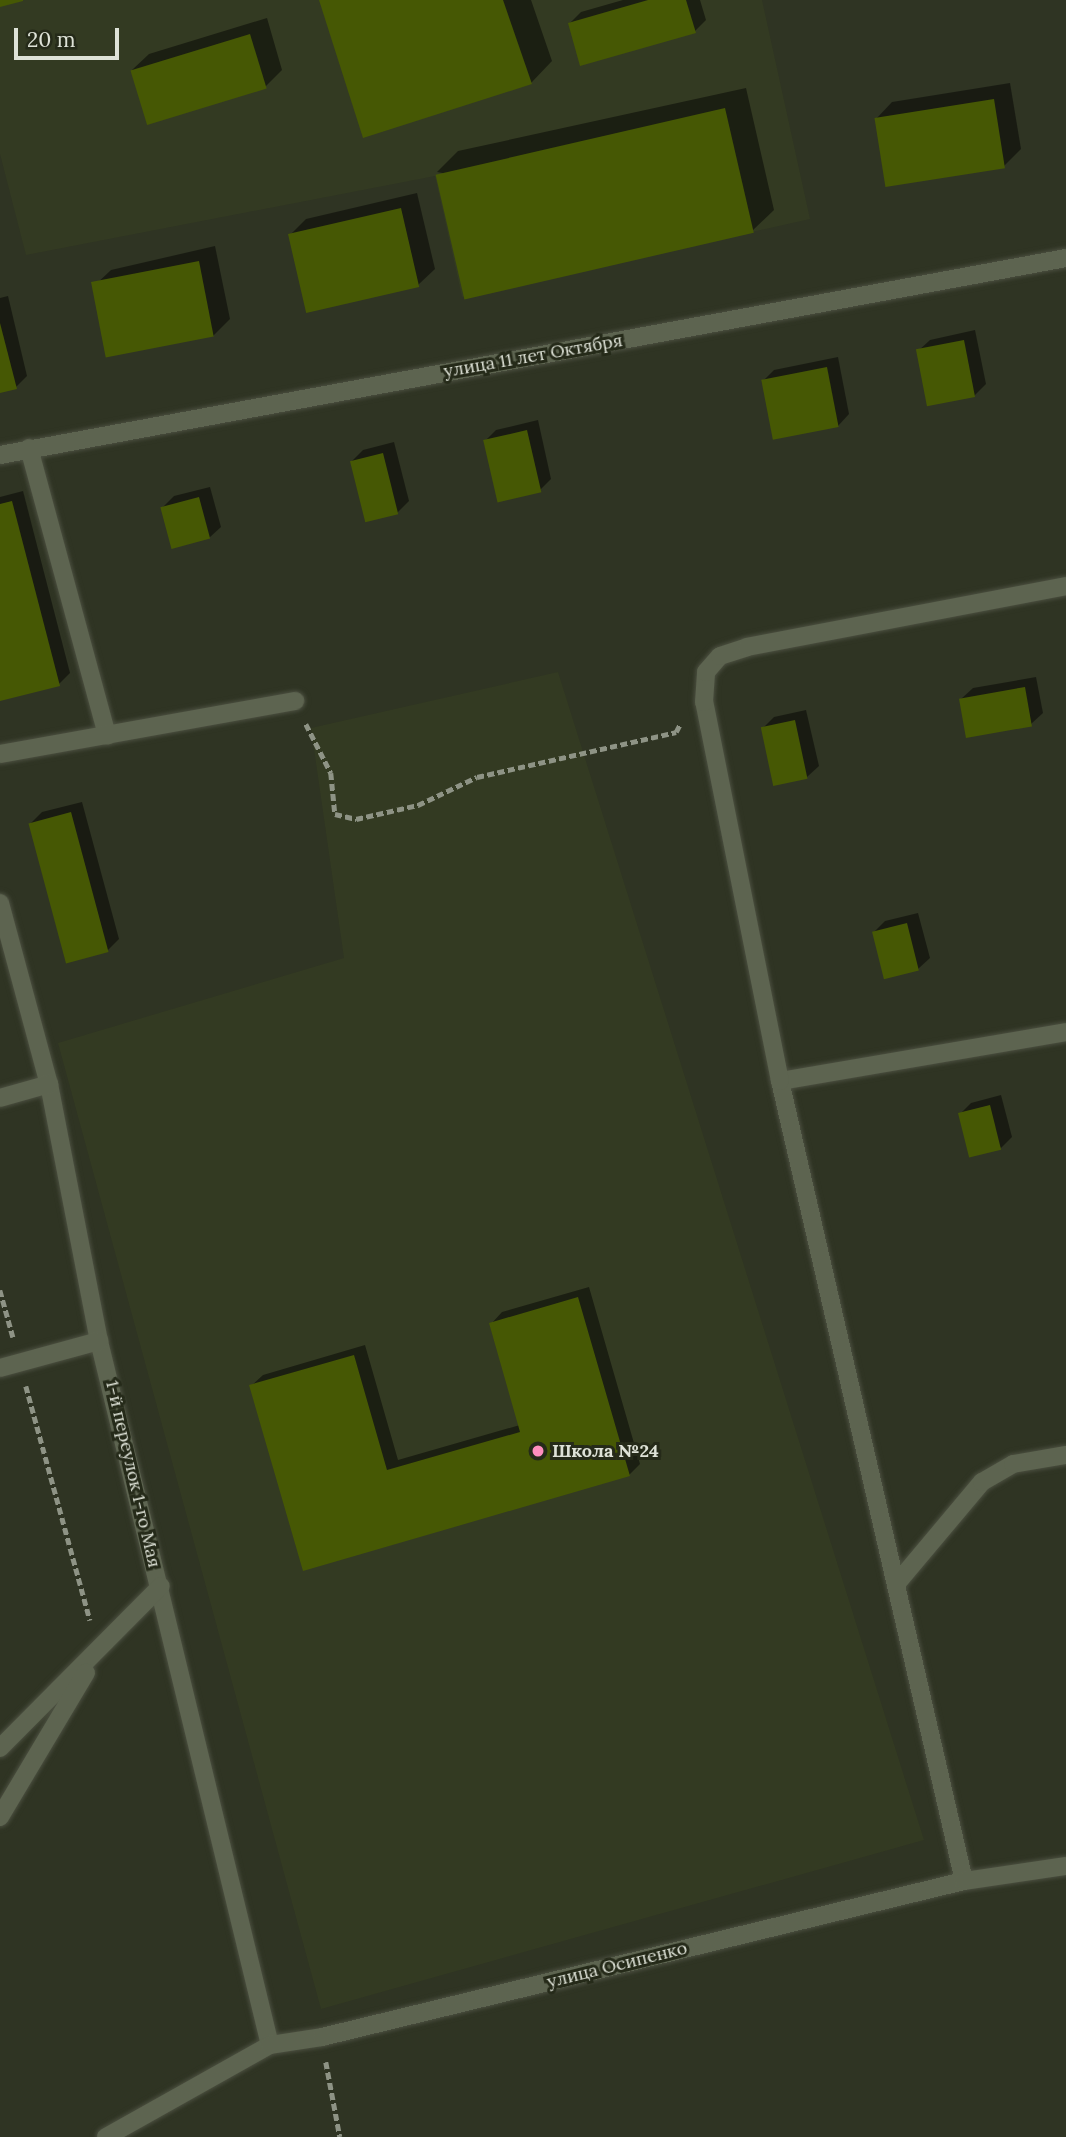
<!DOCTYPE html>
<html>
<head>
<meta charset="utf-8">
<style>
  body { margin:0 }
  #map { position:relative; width:1066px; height:2137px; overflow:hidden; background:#2f3423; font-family:Lora,serif }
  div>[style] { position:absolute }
  .built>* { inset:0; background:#333a22 }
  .shadow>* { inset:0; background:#0007 }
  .building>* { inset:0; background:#465804; transform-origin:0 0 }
  .path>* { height:4.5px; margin-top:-2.25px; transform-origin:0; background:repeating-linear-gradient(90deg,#8e9385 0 7px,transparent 0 10.5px) }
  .roads { filter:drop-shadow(0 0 2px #4b4f40) drop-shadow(0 0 2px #4b4f40) }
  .minor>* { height:18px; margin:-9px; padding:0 9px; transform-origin:9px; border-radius:9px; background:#5d6450 }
  .dots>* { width:19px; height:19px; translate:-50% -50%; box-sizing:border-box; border:4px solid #252a19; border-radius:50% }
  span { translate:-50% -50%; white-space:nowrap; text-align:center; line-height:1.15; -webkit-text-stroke:6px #252a19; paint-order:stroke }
  .street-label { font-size:18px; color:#dee2d7 }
  .poi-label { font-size:18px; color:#dee2d7; font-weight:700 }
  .left { translate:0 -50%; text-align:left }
  .scale { position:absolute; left:14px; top:28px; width:105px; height:32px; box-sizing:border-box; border:4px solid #dee2d7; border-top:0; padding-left:9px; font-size:21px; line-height:24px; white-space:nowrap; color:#dee2d7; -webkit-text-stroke:5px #252a19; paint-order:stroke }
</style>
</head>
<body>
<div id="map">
  <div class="built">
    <i style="clip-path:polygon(0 0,762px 0,810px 219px,462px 297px,435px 176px,26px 255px,0 154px)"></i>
    <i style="clip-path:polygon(558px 672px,924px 1840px,321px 2009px,58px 1043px,344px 958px,311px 728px)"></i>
  </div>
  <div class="shadow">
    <i style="clip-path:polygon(321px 0,531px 0,552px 61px,531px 83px)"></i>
    <i style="clip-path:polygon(623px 0,700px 0,706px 20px,695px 31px,570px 23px,581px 12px)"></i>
    <i style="clip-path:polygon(267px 18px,282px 70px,266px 86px,132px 70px,149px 54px)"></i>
    <i style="clip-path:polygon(1010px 83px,1021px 149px,1004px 166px,876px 119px,892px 102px)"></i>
    <i style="clip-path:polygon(746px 88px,774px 210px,752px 231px,437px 172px,458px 151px)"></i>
    <i style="clip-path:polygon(417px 193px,435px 269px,418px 285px,290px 235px,306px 219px)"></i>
    <i style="clip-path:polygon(215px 246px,230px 319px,213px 336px,94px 286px,111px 270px)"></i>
    <i style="clip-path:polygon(8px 296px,27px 376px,16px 387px,0 391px,0 298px)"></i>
    <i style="clip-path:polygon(975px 330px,986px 384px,974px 396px,918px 351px,930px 340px)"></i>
    <i style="clip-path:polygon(838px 357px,849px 414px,838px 426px,762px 382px,774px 370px)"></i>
    <i style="clip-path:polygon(538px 420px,551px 479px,540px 490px,485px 441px,496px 430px)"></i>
    <i style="clip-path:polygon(394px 442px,409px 501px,397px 513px,352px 461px,363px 450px)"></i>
    <i style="clip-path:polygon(210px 487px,221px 527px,209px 538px,162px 508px,174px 496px)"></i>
    <i style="clip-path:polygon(23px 491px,70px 673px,59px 684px,0 699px,0 497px)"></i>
    <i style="clip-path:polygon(1036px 677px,1043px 713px,1031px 724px,961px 699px,973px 688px)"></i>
    <i style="clip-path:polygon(806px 710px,819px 766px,807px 777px,763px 728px,774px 717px)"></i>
    <i style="clip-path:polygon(82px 802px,119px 939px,107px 951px,30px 824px,42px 812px)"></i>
    <i style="clip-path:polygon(918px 913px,930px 958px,918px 969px,874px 932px,885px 921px)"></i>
    <i style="clip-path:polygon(1001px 1095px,1012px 1137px,1001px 1148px,960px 1114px,971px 1103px)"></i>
    <i style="clip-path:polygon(589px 1287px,640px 1464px,629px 1475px,304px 1569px,251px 1386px,263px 1375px,365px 1345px,398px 1460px,520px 1425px,491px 1324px,502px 1312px)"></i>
  </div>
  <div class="building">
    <i style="clip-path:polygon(0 0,23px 0,23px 1px,0 7px)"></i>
    <i style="clip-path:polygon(319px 0,503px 0,532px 84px,363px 138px)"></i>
    <i style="clip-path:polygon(648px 0,686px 0,696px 33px,580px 66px,568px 23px)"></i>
    <i style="left:250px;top:34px;width:57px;height:125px;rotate:73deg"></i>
    <i style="left:994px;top:99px;width:70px;height:121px;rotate:81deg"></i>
    <i style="left:725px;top:108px;width:128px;height:297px;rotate:77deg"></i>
    <i style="left:401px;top:208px;width:81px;height:116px;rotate:77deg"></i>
    <i style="left:199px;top:261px;width:77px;height:110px;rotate:79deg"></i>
    <i style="clip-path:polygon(0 323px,17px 389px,0 393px)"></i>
    <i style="left:964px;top:340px;width:58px;height:49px;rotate:79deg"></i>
    <i style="left:827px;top:367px;width:61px;height:67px;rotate:79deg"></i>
    <i style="left:527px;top:430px;width:64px;height:45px;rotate:77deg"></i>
    <i style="left:383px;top:453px;width:63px;height:34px;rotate:76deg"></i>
    <i style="left:199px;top:497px;width:43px;height:40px;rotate:75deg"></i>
    <i style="clip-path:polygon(12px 501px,60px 686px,0 701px,0 504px)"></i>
    <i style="left:1025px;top:687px;width:40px;height:67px;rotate:80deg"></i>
    <i style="left:795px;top:720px;width:60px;height:35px;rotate:78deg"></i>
    <i style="left:71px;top:812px;width:145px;height:44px;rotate:75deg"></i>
    <i style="left:907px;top:923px;width:49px;height:36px;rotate:76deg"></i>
    <i style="left:990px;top:1105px;width:46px;height:33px;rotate:76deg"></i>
    <i style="clip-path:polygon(578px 1297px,630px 1476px,303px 1571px,249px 1385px,354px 1355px,387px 1470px,520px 1432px,489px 1323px)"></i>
  </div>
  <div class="path">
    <i style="left:306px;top:724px;width:55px;rotate:63deg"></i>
    <i style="left:331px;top:773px;width:41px;rotate:84.4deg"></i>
    <i style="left:335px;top:814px;width:22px;rotate:13deg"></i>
    <i style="left:356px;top:819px;width:64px;rotate:-12.7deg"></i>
    <i style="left:418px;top:805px;width:65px;rotate:-25.4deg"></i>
    <i style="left:477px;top:777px;width:204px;rotate:-12.7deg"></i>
    <i style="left:676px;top:732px;width:9px;rotate:-63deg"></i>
    <i style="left:0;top:1290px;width:49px;rotate:74.5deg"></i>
    <i style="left:26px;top:1386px;width:243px;rotate:74.7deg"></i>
    <i style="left:326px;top:2062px;width:76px;rotate:79.4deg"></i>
  </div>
  <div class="roads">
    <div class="minor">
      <i style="left:29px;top:448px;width:298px;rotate:74.8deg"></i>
      <i style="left:0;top:455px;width:1084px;rotate:-10.47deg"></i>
      <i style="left:0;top:754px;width:300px;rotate:-10.2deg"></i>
      <i style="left:0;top:903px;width:188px;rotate:74.9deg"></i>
      <i style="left:49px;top:1084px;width:262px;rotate:79deg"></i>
      <i style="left:99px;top:1341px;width:724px;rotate:76.35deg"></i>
      <i style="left:780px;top:1081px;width:290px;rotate:-9.7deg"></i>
      <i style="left:0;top:1098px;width:51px;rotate:-15.9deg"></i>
      <i style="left:0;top:1368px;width:103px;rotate:-15.3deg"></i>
      <i style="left:898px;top:1582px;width:131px;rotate:-50deg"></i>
      <i style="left:982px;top:1482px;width:36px;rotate:-30deg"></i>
      <i style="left:1013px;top:1464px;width:54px;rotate:-9.6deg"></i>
      <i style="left:0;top:1748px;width:228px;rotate:-45.2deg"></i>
      <i style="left:0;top:1817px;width:168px;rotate:-59.2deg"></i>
      <i style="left:964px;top:1881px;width:821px;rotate:-102.95deg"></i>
      <i style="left:780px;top:1081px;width:387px;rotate:-101.3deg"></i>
      <i style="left:704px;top:702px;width:30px;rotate:-86deg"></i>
      <i style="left:706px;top:672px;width:21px;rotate:-49deg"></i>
      <i style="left:720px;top:656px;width:28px;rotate:-18deg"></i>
      <i style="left:747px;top:647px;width:325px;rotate:-10.8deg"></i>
      <i style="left:106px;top:2137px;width:188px;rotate:-29.3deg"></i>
      <i style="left:270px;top:2045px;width:53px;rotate:-8.7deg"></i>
      <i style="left:322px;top:2037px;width:661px;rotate:-13.66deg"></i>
      <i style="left:964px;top:1881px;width:103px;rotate:-8.4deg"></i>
    </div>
  </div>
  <div class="dots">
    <i style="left:538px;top:1451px;background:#fe8ebd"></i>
  </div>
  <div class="street-label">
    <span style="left:533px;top:356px;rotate:-10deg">улица 11 лет Октября</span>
    <span style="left:133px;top:1474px;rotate:77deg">1-й переулок 1-го Мая</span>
    <span style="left:617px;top:1965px;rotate:-14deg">улица Осипенко</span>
  </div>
  <div class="poi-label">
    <span class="left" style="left:552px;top:1451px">Школа №24</span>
  </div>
  <div class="scale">20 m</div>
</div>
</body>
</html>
